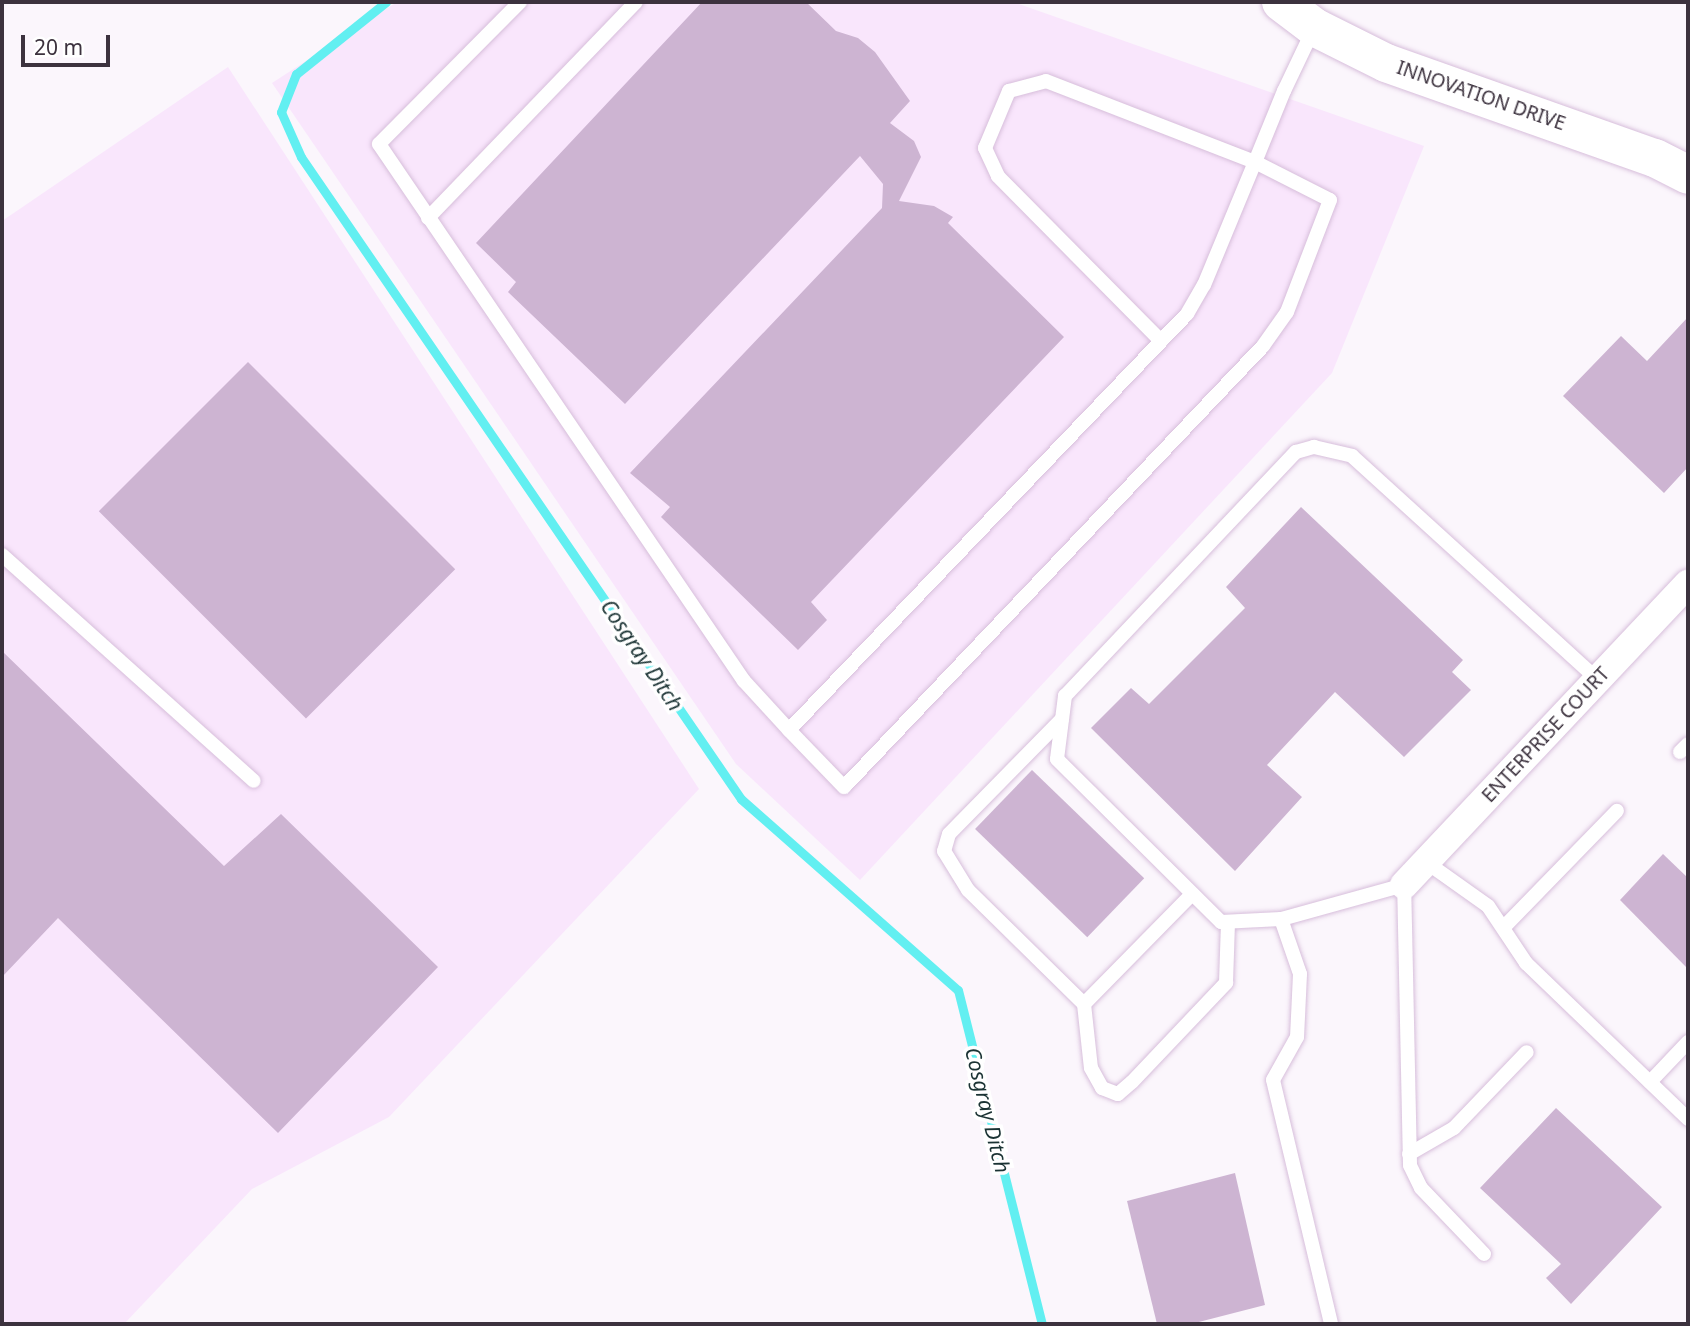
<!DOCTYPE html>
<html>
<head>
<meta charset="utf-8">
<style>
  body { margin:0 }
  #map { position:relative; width:1690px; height:1326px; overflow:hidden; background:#fbf6fc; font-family:"Noto Sans",sans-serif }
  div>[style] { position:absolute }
  .built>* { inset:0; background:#f9e6fc }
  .stream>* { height:9px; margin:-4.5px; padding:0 4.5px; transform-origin:4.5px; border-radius:4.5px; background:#62eff1 }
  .building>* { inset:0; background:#cdb4d2; transform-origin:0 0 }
  .roads { filter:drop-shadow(0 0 2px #d7bedb) drop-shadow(0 0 2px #d7bedb) }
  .lane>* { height:14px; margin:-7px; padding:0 7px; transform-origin:7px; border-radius:7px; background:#fff }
  .street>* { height:28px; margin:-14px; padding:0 14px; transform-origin:14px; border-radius:14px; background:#fff }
  .secondary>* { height:38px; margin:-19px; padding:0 19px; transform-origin:19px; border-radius:19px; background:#fff }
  span { translate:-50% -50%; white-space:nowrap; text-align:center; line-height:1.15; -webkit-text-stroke:7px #fff; paint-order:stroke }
  .street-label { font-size:19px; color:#3c323e }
  .water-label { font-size:21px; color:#1b3334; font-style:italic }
  .frame { position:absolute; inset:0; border:4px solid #3c323e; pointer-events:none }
  .scale { position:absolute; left:21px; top:35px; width:89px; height:32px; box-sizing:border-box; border:4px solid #3c323e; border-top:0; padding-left:9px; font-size:21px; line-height:24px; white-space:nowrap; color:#3c323e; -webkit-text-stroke:5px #fff; paint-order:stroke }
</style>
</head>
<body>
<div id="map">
  <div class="built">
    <i style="clip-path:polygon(397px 2px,1013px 2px,1424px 146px,1332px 373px,860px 880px,736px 764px,272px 83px)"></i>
    <i style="clip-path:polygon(228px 67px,699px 789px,389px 1117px,252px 1189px,124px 1324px,2px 1324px,2px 221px)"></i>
  </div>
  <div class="stream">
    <i style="left:386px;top:2px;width:115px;rotate:141.3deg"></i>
    <i style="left:296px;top:74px;width:41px;rotate:111.5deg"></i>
    <i style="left:281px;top:112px;width:49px;rotate:66deg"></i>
    <i style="left:301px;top:157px;width:778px;rotate:55.57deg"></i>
    <i style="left:741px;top:799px;width:289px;rotate:41.4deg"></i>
    <i style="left:958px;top:990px;width:344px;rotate:75.9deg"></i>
  </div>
  <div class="building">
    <i style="clip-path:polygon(702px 2px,806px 2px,836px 31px,858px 38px,875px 52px,910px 101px,890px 123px,914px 141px,921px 157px,899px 201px,934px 206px,953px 217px,948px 223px,1064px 337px,811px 602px,827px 620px,798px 650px,661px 517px,670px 507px,630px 473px,882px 208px,883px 184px,860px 156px,625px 404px,508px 292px,516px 282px,476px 243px)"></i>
    <i style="clip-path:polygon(1688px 317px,1688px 467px,1664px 493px,1563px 396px,1621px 336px,1647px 361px)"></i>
    <i style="left:248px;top:362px;width:293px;height:211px;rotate:45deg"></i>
    <i style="clip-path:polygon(1301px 507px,1463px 660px,1452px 672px,1471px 690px,1404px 757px,1335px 692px,1267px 765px,1302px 797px,1235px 871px,1091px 728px,1131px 688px,1149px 704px,1245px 608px,1226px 587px)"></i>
    <i style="clip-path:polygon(2px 651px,224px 866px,281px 814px,438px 967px,278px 1133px,58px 918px,2px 977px)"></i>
    <i style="left:1032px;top:770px;width:156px;height:82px;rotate:44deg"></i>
    <i style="clip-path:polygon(1663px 854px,1688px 878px,1688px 969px,1620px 900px)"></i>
    <i style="clip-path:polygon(1556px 1108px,1662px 1207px,1571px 1304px,1546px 1278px,1561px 1264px,1480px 1188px)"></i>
    <i style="clip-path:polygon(1235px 1173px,1265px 1305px,1191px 1324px,1157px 1324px,1127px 1201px)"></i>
  </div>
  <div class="roads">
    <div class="lane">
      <i style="left:520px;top:2px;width:200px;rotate:134.8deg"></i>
      <i style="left:379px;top:144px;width:649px;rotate:55.8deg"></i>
      <i style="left:744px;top:681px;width:67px;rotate:47.4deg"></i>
      <i style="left:428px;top:218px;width:300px;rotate:-46.1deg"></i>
      <i style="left:1161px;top:341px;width:232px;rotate:-134.7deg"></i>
      <i style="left:998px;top:176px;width:31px;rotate:-115deg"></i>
      <i style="left:985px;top:148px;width:62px;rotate:-67.2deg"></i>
      <i style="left:1009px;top:91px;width:38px;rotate:-15deg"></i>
      <i style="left:1046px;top:81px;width:224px;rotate:21.2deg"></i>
      <i style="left:1255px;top:162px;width:84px;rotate:26.9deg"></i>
      <i style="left:1330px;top:200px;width:120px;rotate:111deg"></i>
      <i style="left:1287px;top:312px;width:42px;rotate:125.2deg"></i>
      <i style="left:1263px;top:346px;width:608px;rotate:133.53deg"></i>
      <i style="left:844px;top:787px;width:79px;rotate:-134deg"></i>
      <i style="left:789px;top:730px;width:576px;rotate:-46.27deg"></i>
      <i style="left:1187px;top:314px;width:34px;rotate:-60deg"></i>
      <i style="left:1204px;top:285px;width:133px;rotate:-67.5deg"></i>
      <i style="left:1255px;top:162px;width:77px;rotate:-67.8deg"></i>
      <i style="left:1284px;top:91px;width:70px;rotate:-64.5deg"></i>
      <i style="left:2px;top:555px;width:338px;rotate:41.9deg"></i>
      <i style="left:1062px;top:719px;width:161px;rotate:134.5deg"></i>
      <i style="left:949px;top:834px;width:18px;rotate:106deg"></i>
      <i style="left:944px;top:851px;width:46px;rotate:58.4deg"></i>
      <i style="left:968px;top:890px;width:163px;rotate:44.5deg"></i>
      <i style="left:1084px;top:1004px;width:64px;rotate:83.8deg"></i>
      <i style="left:1091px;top:1068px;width:23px;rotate:61deg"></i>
      <i style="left:1102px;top:1088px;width:17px;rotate:21deg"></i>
      <i style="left:1118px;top:1094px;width:18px;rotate:-41deg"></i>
      <i style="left:1132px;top:1082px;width:137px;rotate:-46.5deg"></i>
      <i style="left:1226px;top:983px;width:60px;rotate:-88.1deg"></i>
      <i style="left:1680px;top:752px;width:11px;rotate:-45deg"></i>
      <i style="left:1426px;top:862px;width:76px;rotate:35.4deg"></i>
      <i style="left:1488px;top:906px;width:69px;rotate:56.3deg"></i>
      <i style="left:1526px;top:963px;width:225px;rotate:43.9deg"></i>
      <i style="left:1281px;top:919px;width:58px;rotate:70.9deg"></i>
      <i style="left:1300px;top:974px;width:63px;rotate:92.7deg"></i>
      <i style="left:1297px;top:1037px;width:49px;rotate:119.2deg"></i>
      <i style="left:1273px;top:1080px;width:251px;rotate:76.6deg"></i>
      <i style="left:1504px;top:927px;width:162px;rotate:-45.8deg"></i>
      <i style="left:1084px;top:1004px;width:154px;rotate:-45.5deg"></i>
      <i style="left:1650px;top:1082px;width:55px;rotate:-46.5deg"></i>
      <i style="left:1409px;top:1154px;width:52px;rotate:-30deg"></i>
      <i style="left:1454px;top:1128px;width:105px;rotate:-46.2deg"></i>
      <i style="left:1484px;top:1254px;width:91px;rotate:-133.7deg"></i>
      <i style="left:1421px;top:1188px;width:25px;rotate:-116deg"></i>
      <i style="left:1410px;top:1165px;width:280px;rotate:-91.2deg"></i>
      <i style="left:1404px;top:885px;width:128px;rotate:164.5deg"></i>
      <i style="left:1281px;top:919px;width:60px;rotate:177.1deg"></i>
      <i style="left:1221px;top:922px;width:231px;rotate:-135.2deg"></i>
      <i style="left:1057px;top:759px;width:64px;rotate:-82.8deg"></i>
      <i style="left:1065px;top:696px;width:336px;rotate:-46.6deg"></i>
      <i style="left:1296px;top:452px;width:19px;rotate:-16deg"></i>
      <i style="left:1314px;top:447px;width:39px;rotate:13deg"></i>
      <i style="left:1352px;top:456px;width:333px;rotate:42.3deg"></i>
    </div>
    <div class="street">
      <i style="left:1404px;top:885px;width:414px;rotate:-46.7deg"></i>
    </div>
    <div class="secondary">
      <i style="left:1281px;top:2px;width:41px;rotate:37.1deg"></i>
      <i style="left:1314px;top:27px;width:80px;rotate:26.6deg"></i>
      <i style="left:1386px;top:63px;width:285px;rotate:19.5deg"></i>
      <i style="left:1655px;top:158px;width:37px;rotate:27deg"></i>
    </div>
  </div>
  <div class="street-label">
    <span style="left:1481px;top:96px;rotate:19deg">INNOVATION DRIVE</span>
    <span style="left:1546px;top:735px;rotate:-47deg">ENTERPRISE COURT</span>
  </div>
  <div class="water-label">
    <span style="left:642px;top:655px;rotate:56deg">Cosgray Ditch</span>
    <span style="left:988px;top:1110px;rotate:76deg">Cosgray Ditch</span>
  </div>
  <div class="frame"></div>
  <div class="scale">20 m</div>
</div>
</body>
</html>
